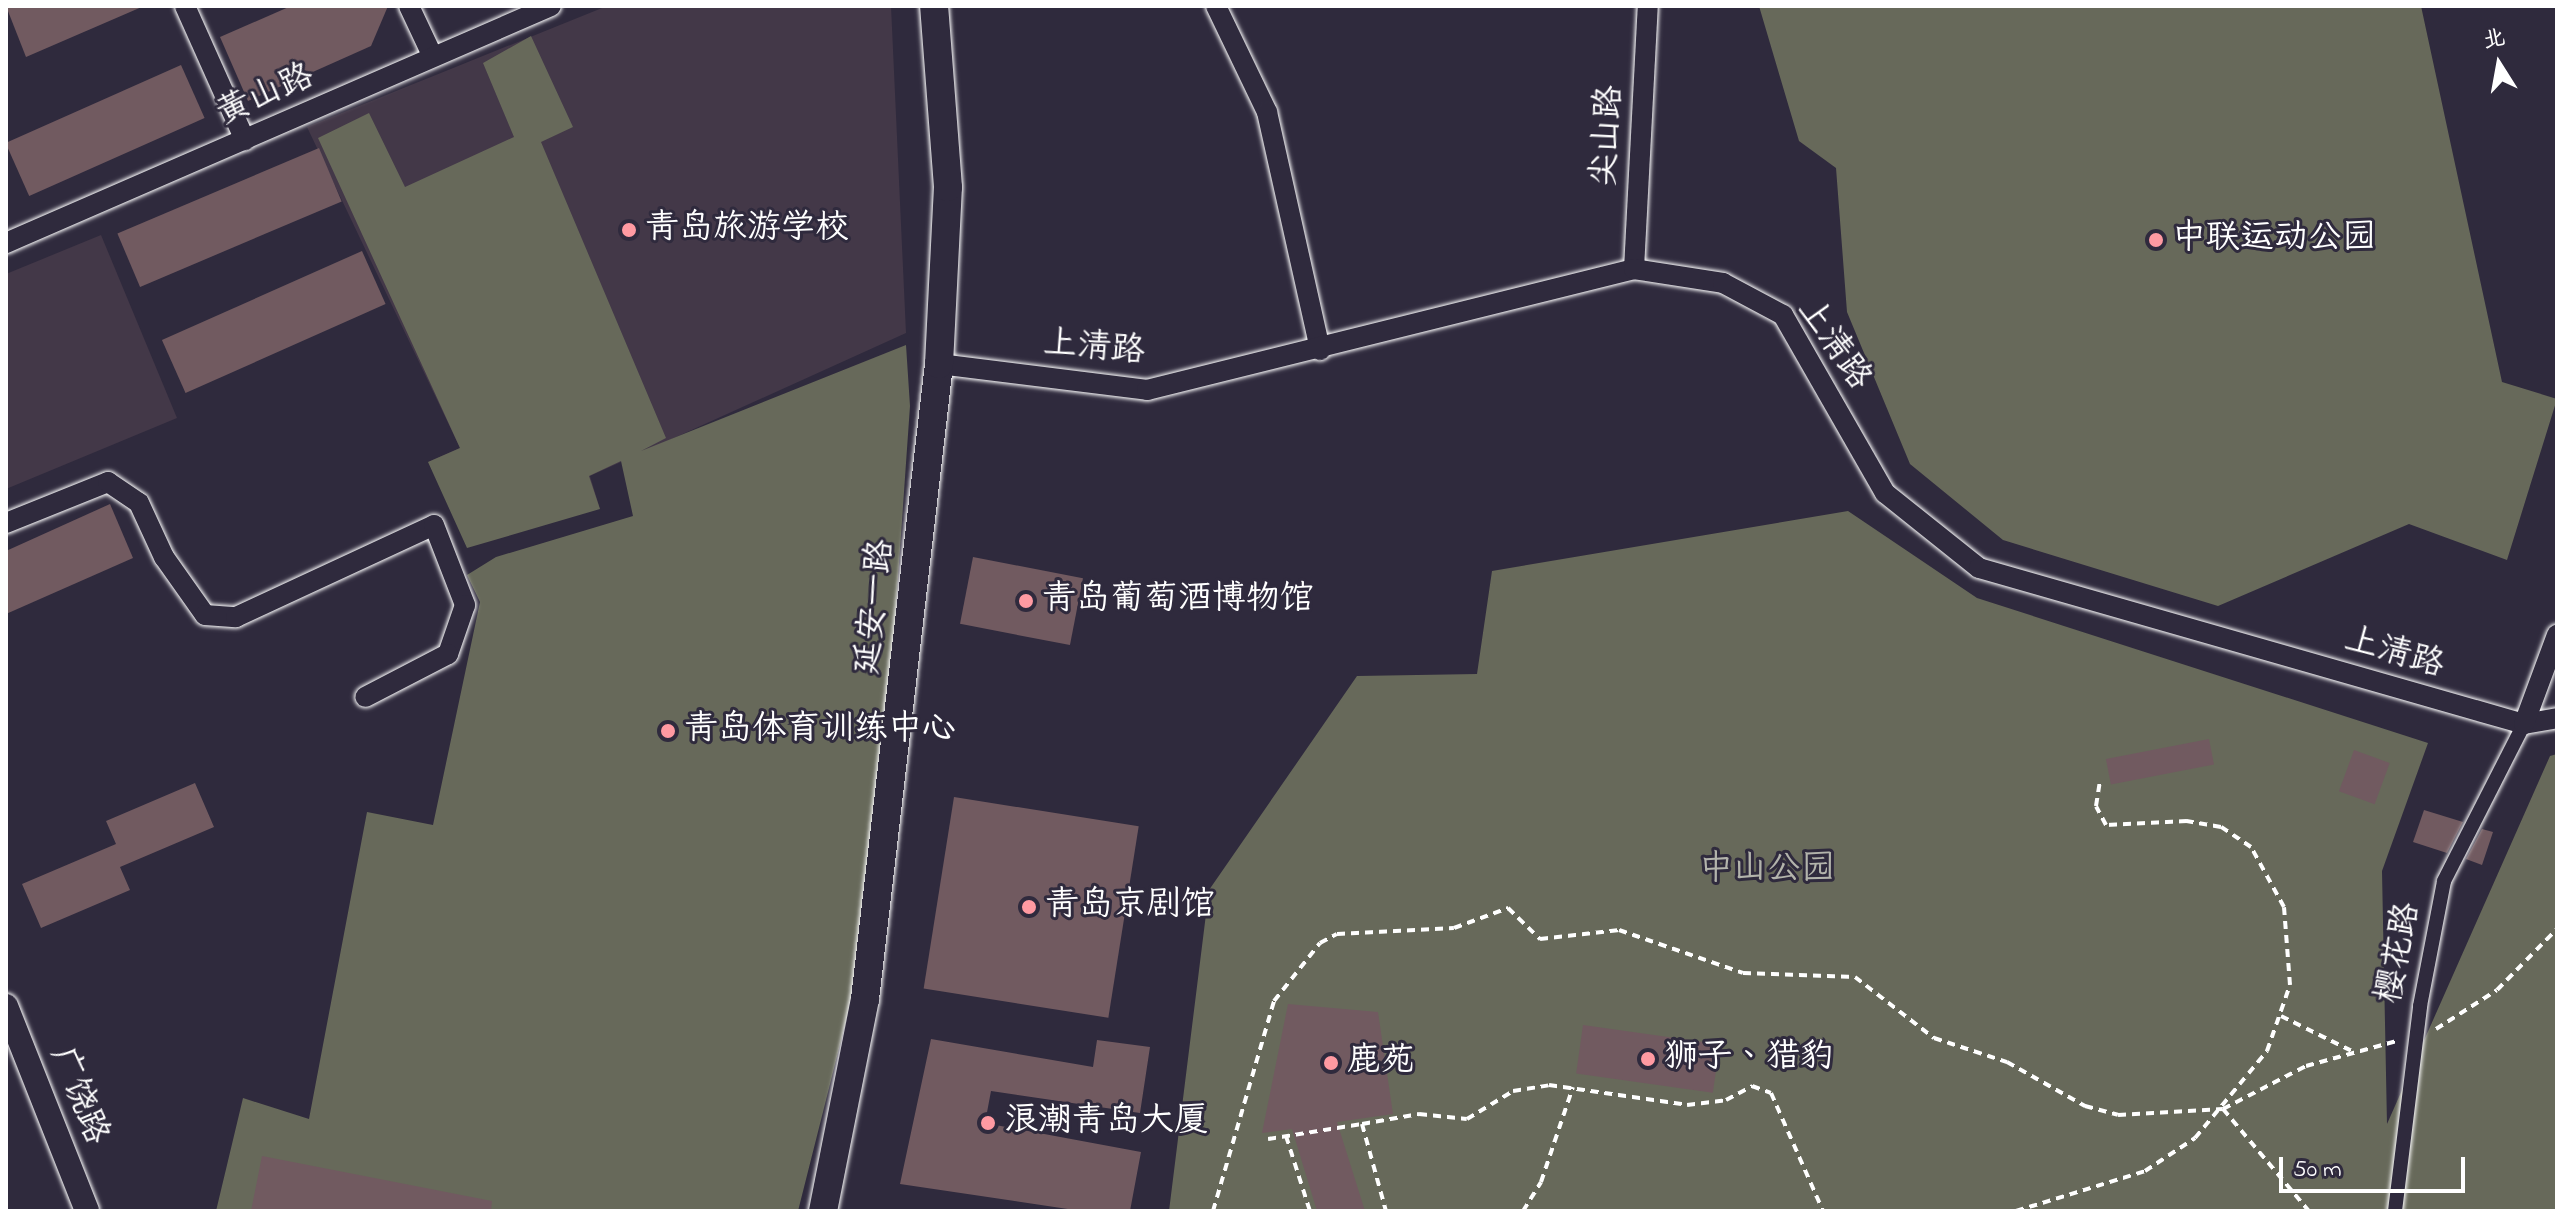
<!DOCTYPE html>
<html>
<head>
<meta charset="utf-8">
<style>
  body { margin:0 }
  #map { position:relative; width:2563px; height:1217px; overflow:hidden; background:#2f2a3d; font-family:"Indie Flower","LXGW WenKai TC",sans-serif }
  div>[style] { position:absolute }
  .built>* { inset:0; background:#433848 }
  .green>* { inset:0; background:#67695a }
  .building>* { inset:0; background:#715a60; transform-origin:0 0 }
  .path>* { height:4px; margin-top:-2px; transform-origin:0; background:repeating-linear-gradient(90deg,#fff 0 8px,transparent 0 14px) }
  .roads { filter:drop-shadow(0 0 2px #fff) drop-shadow(0 0 2px #fff) }
  .pedestrian>* { height:14px; margin:-7px; padding:0 7px; transform-origin:7px; border-radius:7px; background:#2f2a3d }
  .minor>* { height:20px; margin:-10px; padding:0 10px; transform-origin:10px; border-radius:10px; background:#2f2a3d }
  .tertiary>* { height:24px; margin:-12px; padding:0 12px; transform-origin:12px; border-radius:12px; background:#2f2a3d }
  .secondary>* { height:28px; margin:-14px; padding:0 14px; transform-origin:14px; border-radius:14px; background:#2f2a3d }
  .dots>* { width:22px; height:22px; translate:-50% -50%; box-sizing:border-box; border:4px solid #2f2a3d; border-radius:50% }
  span { translate:-50% -50%; white-space:nowrap; text-align:center; line-height:1.15; -webkit-text-stroke:6px #2f2a3d; paint-order:stroke }
  .street-label { font-size:34px; color:#fff }
  .poi-label { font-size:34px; color:#fff }
  .left { translate:0 -50%; text-align:left }
  .park-label { font-size:34px; color:#b3b4ac }
  .frame { position:absolute; inset:0; border:8px solid #fff; pointer-events:none }
  .north { position:absolute; left:2459px; top:24px; width:80px; height:80px; -webkit-text-stroke:6px #2f2a3d; paint-order:stroke; rotate:349deg; font-size:22px; font-weight:700; line-height:32px; text-align:center; color:#fff }
  .north::after { content:''; display:block; margin:auto; width:28px; height:36px; background:#fff; clip-path:polygon(50% 0,100% 100%,50% 72%,0 100%) }
  .scale { position:absolute; left:2279px; top:1157px; width:186px; height:36px; box-sizing:border-box; border:4px solid #fff; border-top:0; padding-left:10px; font-size:24px; line-height:28px; white-space:nowrap; color:#fff; -webkit-text-stroke:6px #2f2a3d; paint-order:stroke }
</style>
</head>
<body>
<div id="map">
  <div class="built">
    <i style="clip-path:polygon(607px 6px,891px 6px,906px 333px,590px 476px,600px 509px,428px 462px,460px 448px,307px 127px)"></i>
    <i style="clip-path:polygon(101px 235px,177px 418px,6px 489px,6px 274px)"></i>
  </div>
  <div class="green">
    <i style="clip-path:polygon(1759px 6px,2421px 6px,2502px 382px,2557px 399px,2507px 560px,2409px 524px,2218px 606px,2003px 540px,1910px 464px,1847px 312px,1836px 168px,1799px 141px)"></i>
    <i style="clip-path:polygon(531px 36px,573px 127px,541px 142px,666px 438px,641px 451px,906px 345px,910px 406px,893px 649px,852px 997px,798px 1211px,216px 1211px,243px 1098px,309px 1119px,367px 812px,433px 825px,480px 602px,467px 575px,496px 557px,633px 516px,621px 461px,589px 476px,600px 509px,467px 548px,428px 462px,460px 448px,318px 138px,369px 113px,405px 187px,514px 137px,483px 63px)"></i>
    <i style="clip-path:polygon(1848px 511px,1977px 598px,2428px 743px,2382px 871px,2387px 1124px,2550px 756px,2557px 754px,2557px 1211px,1169px 1211px,1209px 890px,1357px 676px,1477px 674px,1492px 571px)"></i>
  </div>
  <div class="building">
    <i style="clip-path:polygon(6px 6px,144px 6px,26px 57px)"></i>
    <i style="clip-path:polygon(291px 6px,388px 6px,371px 46px,248px 101px,220px 37px)"></i>
    <i style="left:181px;top:65px;width:58px;height:192px;rotate:66deg"></i>
    <i style="left:319px;top:148px;width:58px;height:219px;rotate:67deg"></i>
    <i style="left:362px;top:251px;width:58px;height:219px;rotate:66deg"></i>
    <i style="clip-path:polygon(110px 504px,133px 558px,6px 614px,6px 551px)"></i>
    <i style="left:973px;top:557px;width:112px;height:68px;rotate:11deg"></i>
    <i style="left:2209px;top:739px;width:26px;height:105px;rotate:79deg"></i>
    <i style="left:2354px;top:750px;width:38px;height:44px;rotate:20deg"></i>
    <i style="clip-path:polygon(195px 783px,214px 827px,120px 867px,130px 890px,41px 928px,22px 884px,116px 844px,106px 821px)"></i>
    <i style="left:954px;top:797px;width:187px;height:194px;rotate:9deg"></i>
    <i style="clip-path:polygon(2424px 810px,2463px 822px,2447px 853px,2413px 842px)"></i>
    <i style="clip-path:polygon(2482px 829px,2493px 832px,2482px 865px,2466px 859px)"></i>
    <i style="clip-path:polygon(1288px 1004px,1378px 1012px,1393px 1114px,1337px 1122px,1365px 1211px,1317px 1211px,1292px 1129px,1262px 1133px)"></i>
    <i style="left:1583px;top:1025px;width:138px;height:49px;rotate:8deg"></i>
    <i style="clip-path:polygon(931px 1039px,1093px 1067px,1097px 1040px,1150px 1047px,1140px 1113px,991px 1091px,985px 1123px,1141px 1152px,1130px 1211px,1081px 1211px,900px 1184px)"></i>
    <i style="clip-path:polygon(262px 1156px,492px 1201px,491px 1211px,251px 1211px)"></i>
  </div>
  <div class="path">
    <i style="left:2281px;top:1016px;width:81px;rotate:26.3deg"></i>
    <i style="left:2436px;top:1029px;width:72px;rotate:-32.6deg"></i>
    <i style="left:2497px;top:990px;width:86px;rotate:-45.5deg"></i>
    <i style="left:2223px;top:1109px;width:133px;rotate:49.9deg"></i>
    <i style="left:1362px;top:1124px;width:58px;rotate:-10deg"></i>
    <i style="left:1419px;top:1114px;width:48px;rotate:5.9deg"></i>
    <i style="left:1467px;top:1119px;width:54px;rotate:-31.3deg"></i>
    <i style="left:1513px;top:1091px;width:36px;rotate:-9deg"></i>
    <i style="left:1549px;top:1085px;width:139px;rotate:8.2deg"></i>
    <i style="left:1687px;top:1105px;width:39px;rotate:-7deg"></i>
    <i style="left:1726px;top:1100px;width:30px;rotate:-28deg"></i>
    <i style="left:1752px;top:1086px;width:20px;rotate:20deg"></i>
    <i style="left:1771px;top:1093px;width:129px;rotate:66.2deg"></i>
    <i style="left:1286px;top:1136px;width:79px;rotate:72.3deg"></i>
    <i style="left:1268px;top:1139px;width:95px;rotate:-9.1deg"></i>
    <i style="left:1362px;top:1124px;width:90px;rotate:74.6deg"></i>
    <i style="left:1213px;top:1211px;width:219px;rotate:-73.8deg"></i>
    <i style="left:1274px;top:1001px;width:74px;rotate:-51.6deg"></i>
    <i style="left:1320px;top:943px;width:19px;rotate:-28deg"></i>
    <i style="left:1337px;top:934px;width:117px;rotate:-2.9deg"></i>
    <i style="left:1454px;top:928px;width:58px;rotate:-20.3deg"></i>
    <i style="left:1508px;top:908px;width:45px;rotate:44.1deg"></i>
    <i style="left:1540px;top:939px;width:80px;rotate:-6.5deg"></i>
    <i style="left:1619px;top:930px;width:131px;rotate:19.1deg"></i>
    <i style="left:1743px;top:973px;width:112px;rotate:2deg"></i>
    <i style="left:1855px;top:977px;width:100px;rotate:37.7deg"></i>
    <i style="left:1934px;top:1038px;width:77px;rotate:18.2deg"></i>
    <i style="left:2007px;top:1062px;width:90px;rotate:29.4deg"></i>
    <i style="left:2085px;top:1106px;width:34px;rotate:15deg"></i>
    <i style="left:2118px;top:1115px;width:105px;rotate:-3.3deg"></i>
    <i style="left:2223px;top:1109px;width:93px;rotate:-27.4deg"></i>
    <i style="left:2306px;top:1066px;width:94px;rotate:-15.4deg"></i>
    <i style="left:1523px;top:1211px;width:34px;rotate:-58deg"></i>
    <i style="left:1541px;top:1182px;width:100px;rotate:-71.4deg"></i>
    <i style="left:2016px;top:1211px;width:135px;rotate:-17.2deg"></i>
    <i style="left:2145px;top:1171px;width:60px;rotate:-33.4deg"></i>
    <i style="left:2195px;top:1138px;width:113px;rotate:-50.4deg"></i>
    <i style="left:2267px;top:1051px;width:70px;rotate:-70.8deg"></i>
    <i style="left:2290px;top:985px;width:78px;rotate:-94.4deg"></i>
    <i style="left:2284px;top:907px;width:68px;rotate:-118.8deg"></i>
    <i style="left:2251px;top:847px;width:36px;rotate:-146deg"></i>
    <i style="left:2221px;top:827px;width:35px;rotate:-170deg"></i>
    <i style="left:2187px;top:821px;width:81px;rotate:177.2deg"></i>
    <i style="left:2106px;top:825px;width:21px;rotate:-118deg"></i>
    <i style="left:2096px;top:806px;width:24px;rotate:-81deg"></i>
  </div>
  <div class="roads">
    <div class="pedestrian">
      <i style="left:2395px;top:1211px;width:207px;rotate:-83deg"></i>
      <i style="left:2420px;top:1006px;width:127px;rotate:-79.1deg"></i>
      <i style="left:2444px;top:881px;width:176px;rotate:-63deg"></i>
    </div>
    <div class="minor">
      <i style="left:185px;top:6px;width:147px;rotate:65.9deg"></i>
      <i style="left:409px;top:6px;width:56px;rotate:64.8deg"></i>
      <i style="left:1216px;top:6px;width:118px;rotate:64.3deg"></i>
      <i style="left:1267px;top:112px;width:244px;rotate:77.4deg"></i>
      <i style="left:6px;top:243px;width:594px;rotate:-23.5deg"></i>
      <i style="left:1634px;top:269px;width:263px;rotate:-87deg"></i>
      <i style="left:939px;top:364px;width:210px;rotate:7.1deg"></i>
      <i style="left:1147px;top:390px;width:502px;rotate:-13.95deg"></i>
      <i style="left:1634px;top:269px;width:90px;rotate:8.9deg"></i>
      <i style="left:1723px;top:283px;width:68px;rotate:28.1deg"></i>
      <i style="left:1783px;top:315px;width:205px;rotate:60.2deg"></i>
      <i style="left:1885px;top:493px;width:120px;rotate:38.6deg"></i>
      <i style="left:1979px;top:568px;width:567px;rotate:15.97deg"></i>
      <i style="left:2524px;top:724px;width:34px;rotate:-10deg"></i>
      <i style="left:6px;top:523px;width:110px;rotate:-21.9deg"></i>
      <i style="left:108px;top:482px;width:37px;rotate:34deg"></i>
      <i style="left:139px;top:503px;width:60px;rotate:65.2deg"></i>
      <i style="left:164px;top:557px;width:71px;rotate:54.7deg"></i>
      <i style="left:205px;top:615px;width:31px;rotate:4deg"></i>
      <i style="left:236px;top:617px;width:218px;rotate:-24.9deg"></i>
      <i style="left:434px;top:525px;width:86px;rotate:68.8deg"></i>
      <i style="left:465px;top:605px;width:52px;rotate:109.1deg"></i>
      <i style="left:448px;top:654px;width:93px;rotate:152.6deg"></i>
      <i style="left:2524px;top:724px;width:95px;rotate:-69.7deg"></i>
    </div>
    <div class="tertiary">
      <i style="left:6px;top:1006px;width:220px;rotate:68.4deg"></i>
    </div>
    <div class="secondary">
      <i style="left:823px;top:1211px;width:216px;rotate:-78.8deg"></i>
      <i style="left:865px;top:999px;width:639px;rotate:-83.35deg"></i>
      <i style="left:939px;top:364px;width:177px;rotate:-87.1deg"></i>
      <i style="left:948px;top:187px;width:182px;rotate:-94.4deg"></i>
    </div>
  </div>
  <div class="dots">
    <i style="left:629px;top:230px;background:#ff9aa2"></i>
    <i style="left:2156px;top:240px;background:#ff9aa2"></i>
    <i style="left:1026px;top:601px;background:#ff9aa2"></i>
    <i style="left:668px;top:731px;background:#ff9aa2"></i>
    <i style="left:1029px;top:907px;background:#ff9aa2"></i>
    <i style="left:1648px;top:1059px;background:#ff9aa2"></i>
    <i style="left:1331px;top:1063px;background:#ff9aa2"></i>
    <i style="left:988px;top:1123px;background:#ff9aa2"></i>
  </div>
  <div class="street-label">
    <span style="left:266px;top:96px;rotate:-24deg">黄山路</span>
    <span style="left:1609px;top:136px;rotate:-87deg">尖山路</span>
    <span style="left:1833px;top:345px;rotate:55deg">上清路</span>
    <span style="left:1094px;top:349px;rotate:5deg">上清路</span>
    <span style="left:876px;top:607px;rotate:-84deg">延安一路</span>
    <span style="left:2394px;top:654px;rotate:16deg">上清路</span>
    <span style="left:2400px;top:953px;rotate:-79deg">樱花路</span>
    <span style="left:78px;top:1096px;rotate:68deg">广饶路</span>
  </div>
  <div class="poi-label">
    <span class="left" style="left:645px;top:230px">青岛旅游学校</span>
    <span class="left" style="left:2172px;top:240px">中联运动公园</span>
    <span class="left" style="left:1042px;top:601px">青岛葡萄酒博物馆</span>
    <span class="left" style="left:684px;top:731px">青岛体育训练中心</span>
    <span class="left" style="left:1045px;top:907px">青岛京剧馆</span>
    <span class="left" style="left:1664px;top:1059px">狮子、猎豹</span>
    <span class="left" style="left:1347px;top:1063px">鹿苑</span>
    <span class="left" style="left:1004px;top:1123px">浪潮青岛大厦</span>
  </div>
  <div class="park-label">
    <span style="left:1767px;top:871px">中山公园</span>
  </div>
  <div class="frame"></div>
  <div class="north">北</div>
  <div class="scale">50 m</div>
</div>
</body>
</html>
